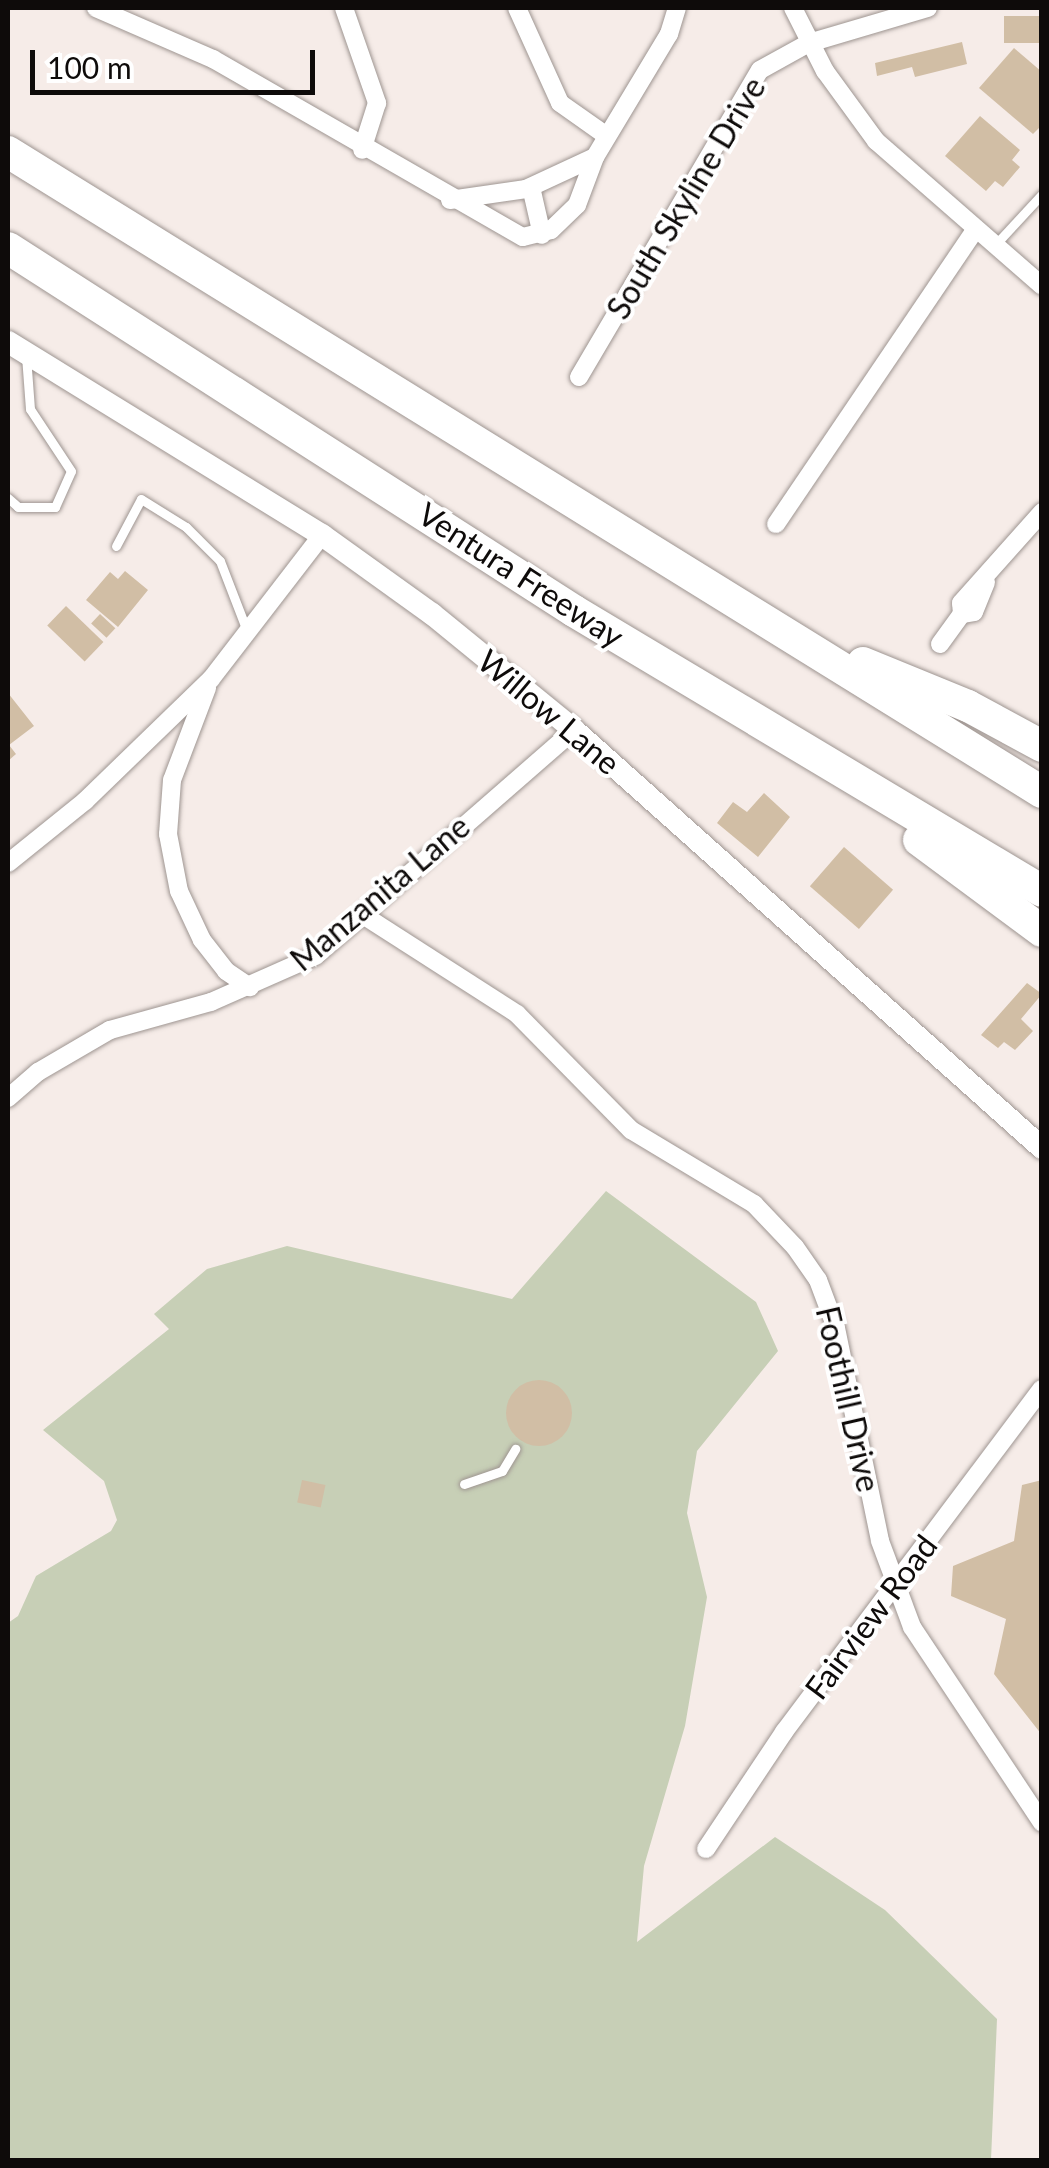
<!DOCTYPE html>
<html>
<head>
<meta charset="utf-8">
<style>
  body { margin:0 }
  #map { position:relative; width:1049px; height:2168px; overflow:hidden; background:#f6ece8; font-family:Lato,sans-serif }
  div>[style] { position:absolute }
  .green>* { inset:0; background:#c7cfb6 }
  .building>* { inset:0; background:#d1bea5; transform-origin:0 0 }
  .round { border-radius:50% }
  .roads { filter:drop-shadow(0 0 2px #9e9591) drop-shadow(0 0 2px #9e9591) }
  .service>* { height:9px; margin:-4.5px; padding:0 4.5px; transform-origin:4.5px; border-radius:4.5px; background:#fff }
  .minor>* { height:18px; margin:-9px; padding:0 9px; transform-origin:9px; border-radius:9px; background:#fff }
  .tertiary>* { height:22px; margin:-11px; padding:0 11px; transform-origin:11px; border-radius:11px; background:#fff }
  .motorway>* { height:32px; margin:-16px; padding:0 16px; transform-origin:16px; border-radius:16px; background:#fff }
  span { translate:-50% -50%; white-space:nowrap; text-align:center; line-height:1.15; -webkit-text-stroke:8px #fff; paint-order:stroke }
  .street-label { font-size:32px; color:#0e0b0a }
  .frame { position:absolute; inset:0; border:10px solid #0e0b0a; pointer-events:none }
  .scale { position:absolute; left:30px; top:50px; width:285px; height:45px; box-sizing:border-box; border:5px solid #0e0b0a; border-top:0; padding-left:12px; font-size:30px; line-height:35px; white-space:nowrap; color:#0e0b0a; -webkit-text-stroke:8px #fff; paint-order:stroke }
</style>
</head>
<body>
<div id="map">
  <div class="green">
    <i style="clip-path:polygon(606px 1191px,756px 1302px,778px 1351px,697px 1451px,687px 1513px,707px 1597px,685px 1726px,644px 1866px,637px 1942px,775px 1837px,885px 1910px,997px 2019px,991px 2160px,8px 2160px,8px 1623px,18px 1616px,36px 1576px,111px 1531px,117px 1520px,104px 1481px,43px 1430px,169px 1329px,154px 1314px,207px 1269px,287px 1246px,512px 1299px)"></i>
  </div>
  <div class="building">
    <i style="left:1042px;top:16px;width:27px;height:38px;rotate:90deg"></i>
    <i style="clip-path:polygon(962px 42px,967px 64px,915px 77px,912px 67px,877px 76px,875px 63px)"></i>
    <i style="clip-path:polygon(1014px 48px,1042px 72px,1042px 125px,1033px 134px,979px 88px)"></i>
    <i style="clip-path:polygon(980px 116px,1020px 150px,1012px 160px,1020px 167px,1003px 187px,995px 181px,986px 191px,945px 156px)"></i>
    <i style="clip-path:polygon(125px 571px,148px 590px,118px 627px,86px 600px,110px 572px,118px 579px)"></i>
    <i style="left:66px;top:606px;width:52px;height:27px;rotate:44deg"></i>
    <i style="left:100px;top:614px;width:21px;height:13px;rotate:43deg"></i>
    <i style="clip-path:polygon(8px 693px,34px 726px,9px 745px,16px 754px,8px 761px)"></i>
    <i style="clip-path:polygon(764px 793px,790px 817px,758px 857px,717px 823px,733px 802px,747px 812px)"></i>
    <i style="left:844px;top:847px;width:65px;height:52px;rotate:41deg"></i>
    <i style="clip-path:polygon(1027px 983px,1042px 994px,1021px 1019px,1033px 1031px,1015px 1050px,1004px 1042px,998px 1048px,981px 1035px)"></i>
    <i class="round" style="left:506px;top:1380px;width:66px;height:66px"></i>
    <i style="left:302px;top:1480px;width:24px;height:23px;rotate:12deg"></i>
    <i style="clip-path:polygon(1042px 1480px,1040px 1697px,1042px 1735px,994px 1674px,1006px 1619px,951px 1596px,953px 1566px,1014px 1541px,1022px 1485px)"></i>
  </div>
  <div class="roads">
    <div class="service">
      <i style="left:995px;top:245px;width:69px;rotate:-47.3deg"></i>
      <i style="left:8px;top:498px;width:13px;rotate:42deg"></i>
      <i style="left:18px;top:507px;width:37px"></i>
      <i style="left:55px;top:507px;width:39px;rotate:-66deg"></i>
      <i style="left:71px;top:471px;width:74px;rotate:-123.5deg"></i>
      <i style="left:30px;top:409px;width:53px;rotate:-94.3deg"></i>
      <i style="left:116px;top:546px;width:53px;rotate:-62deg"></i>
      <i style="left:141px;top:499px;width:53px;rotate:31.9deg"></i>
      <i style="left:186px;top:527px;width:48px;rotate:45deg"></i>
      <i style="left:220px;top:561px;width:75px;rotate:68.9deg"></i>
      <i style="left:464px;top:1484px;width:40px;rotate:-18.9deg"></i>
      <i style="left:502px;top:1471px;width:26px;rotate:-59deg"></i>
    </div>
    <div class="minor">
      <i style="left:96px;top:8px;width:128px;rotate:23.6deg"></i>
      <i style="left:213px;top:59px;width:357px;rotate:29.9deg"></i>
      <i style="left:523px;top:237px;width:29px;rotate:-14deg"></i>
      <i style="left:551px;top:230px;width:36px;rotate:-44deg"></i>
      <i style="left:577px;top:205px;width:51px;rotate:-69.4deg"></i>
      <i style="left:595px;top:157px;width:144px;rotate:-59deg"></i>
      <i style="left:669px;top:34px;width:27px;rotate:-73deg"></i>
      <i style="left:344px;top:8px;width:101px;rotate:70.8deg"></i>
      <i style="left:377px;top:103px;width:49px;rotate:107.7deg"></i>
      <i style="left:517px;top:8px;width:104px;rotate:65.6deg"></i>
      <i style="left:560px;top:103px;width:57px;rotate:35.1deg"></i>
      <i style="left:793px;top:8px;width:71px;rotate:63.1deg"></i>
      <i style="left:825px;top:71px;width:87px;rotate:53.9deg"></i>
      <i style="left:876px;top:141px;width:220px;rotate:41.1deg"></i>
      <i style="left:531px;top:187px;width:49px;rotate:77.1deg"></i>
      <i style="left:450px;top:200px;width:77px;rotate:-8.2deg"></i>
      <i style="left:526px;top:189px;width:76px;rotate:-24.9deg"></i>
      <i style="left:579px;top:377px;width:356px;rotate:-59.5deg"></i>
      <i style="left:760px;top:70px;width:56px;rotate:-28.9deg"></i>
      <i style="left:809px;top:43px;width:124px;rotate:-16.4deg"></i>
      <i style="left:776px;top:524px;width:353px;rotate:-55.9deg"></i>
      <i style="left:962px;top:614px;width:12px;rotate:-9deg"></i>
      <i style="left:974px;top:612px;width:32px;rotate:-68deg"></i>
      <i style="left:940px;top:644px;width:37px;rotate:-54deg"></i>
      <i style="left:962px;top:614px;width:11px;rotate:-95deg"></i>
      <i style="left:961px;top:603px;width:122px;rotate:-48.3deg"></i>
      <i style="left:207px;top:688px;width:98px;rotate:110.8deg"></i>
      <i style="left:172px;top:780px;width:54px;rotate:94.2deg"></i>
      <i style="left:168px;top:834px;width:58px;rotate:79.1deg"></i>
      <i style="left:179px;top:891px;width:54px;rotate:64.9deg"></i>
      <i style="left:202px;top:940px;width:39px;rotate:52deg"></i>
      <i style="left:226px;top:971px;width:29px;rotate:34deg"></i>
      <i style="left:8px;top:863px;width:99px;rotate:-38.8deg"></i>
      <i style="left:85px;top:801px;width:175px;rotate:-44.1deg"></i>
      <i style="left:211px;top:679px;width:182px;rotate:-52.4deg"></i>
      <i style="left:363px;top:915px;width:183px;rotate:32.7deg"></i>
      <i style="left:517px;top:1014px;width:163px;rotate:45.5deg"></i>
      <i style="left:631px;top:1130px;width:144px;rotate:31deg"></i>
      <i style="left:754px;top:1204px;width:59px;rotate:46.4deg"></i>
      <i style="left:795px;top:1247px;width:40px;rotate:55.1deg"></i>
      <i style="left:818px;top:1280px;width:51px;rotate:69.4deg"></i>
      <i style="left:836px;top:1328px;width:217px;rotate:78.3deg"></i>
      <i style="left:880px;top:1541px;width:92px;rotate:69.6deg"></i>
      <i style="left:912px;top:1627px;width:235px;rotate:56.4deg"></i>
      <i style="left:8px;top:1098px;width:40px;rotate:-41deg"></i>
      <i style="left:38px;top:1072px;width:83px;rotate:-30.3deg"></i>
      <i style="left:110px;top:1030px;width:105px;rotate:-15.5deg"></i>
      <i style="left:211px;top:1002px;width:114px;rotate:-23.9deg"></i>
      <i style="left:315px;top:956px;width:344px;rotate:-41.1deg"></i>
      <i style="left:706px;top:1849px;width:141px;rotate:-56.3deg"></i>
      <i style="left:784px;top:1732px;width:429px;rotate:-53.1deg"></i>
    </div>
    <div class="tertiary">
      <i style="left:8px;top:342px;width:369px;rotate:31.6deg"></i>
      <i style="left:322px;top:535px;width:135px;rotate:35.7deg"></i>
      <i style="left:432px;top:614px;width:183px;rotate:39.2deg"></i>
      <i style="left:574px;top:730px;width:627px;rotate:41.77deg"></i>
    </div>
    <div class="motorway">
      <i style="left:8px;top:152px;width:1216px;rotate:31.76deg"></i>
      <i style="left:8px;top:248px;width:672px;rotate:32.67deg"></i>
      <i style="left:574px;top:611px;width:545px;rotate:30.89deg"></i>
      <i style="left:863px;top:663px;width:113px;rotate:22.3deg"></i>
      <i style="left:968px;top:706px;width:84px;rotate:28.4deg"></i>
      <i style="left:919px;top:840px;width:153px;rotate:36.5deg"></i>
    </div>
  </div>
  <div class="street-label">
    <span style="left:686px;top:198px;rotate:-59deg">South Skyline Drive</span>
    <span style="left:521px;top:575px;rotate:33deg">Ventura Freeway</span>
    <span style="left:549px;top:712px;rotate:40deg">Willow Lane</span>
    <span style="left:380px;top:893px;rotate:-40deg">Manzanita Lane</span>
    <span style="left:848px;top:1399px;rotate:77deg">Foothill Drive</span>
    <span style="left:871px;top:1617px;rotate:-53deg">Fairview Road</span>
  </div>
  <div class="frame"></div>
  <div class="scale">100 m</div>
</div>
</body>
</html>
